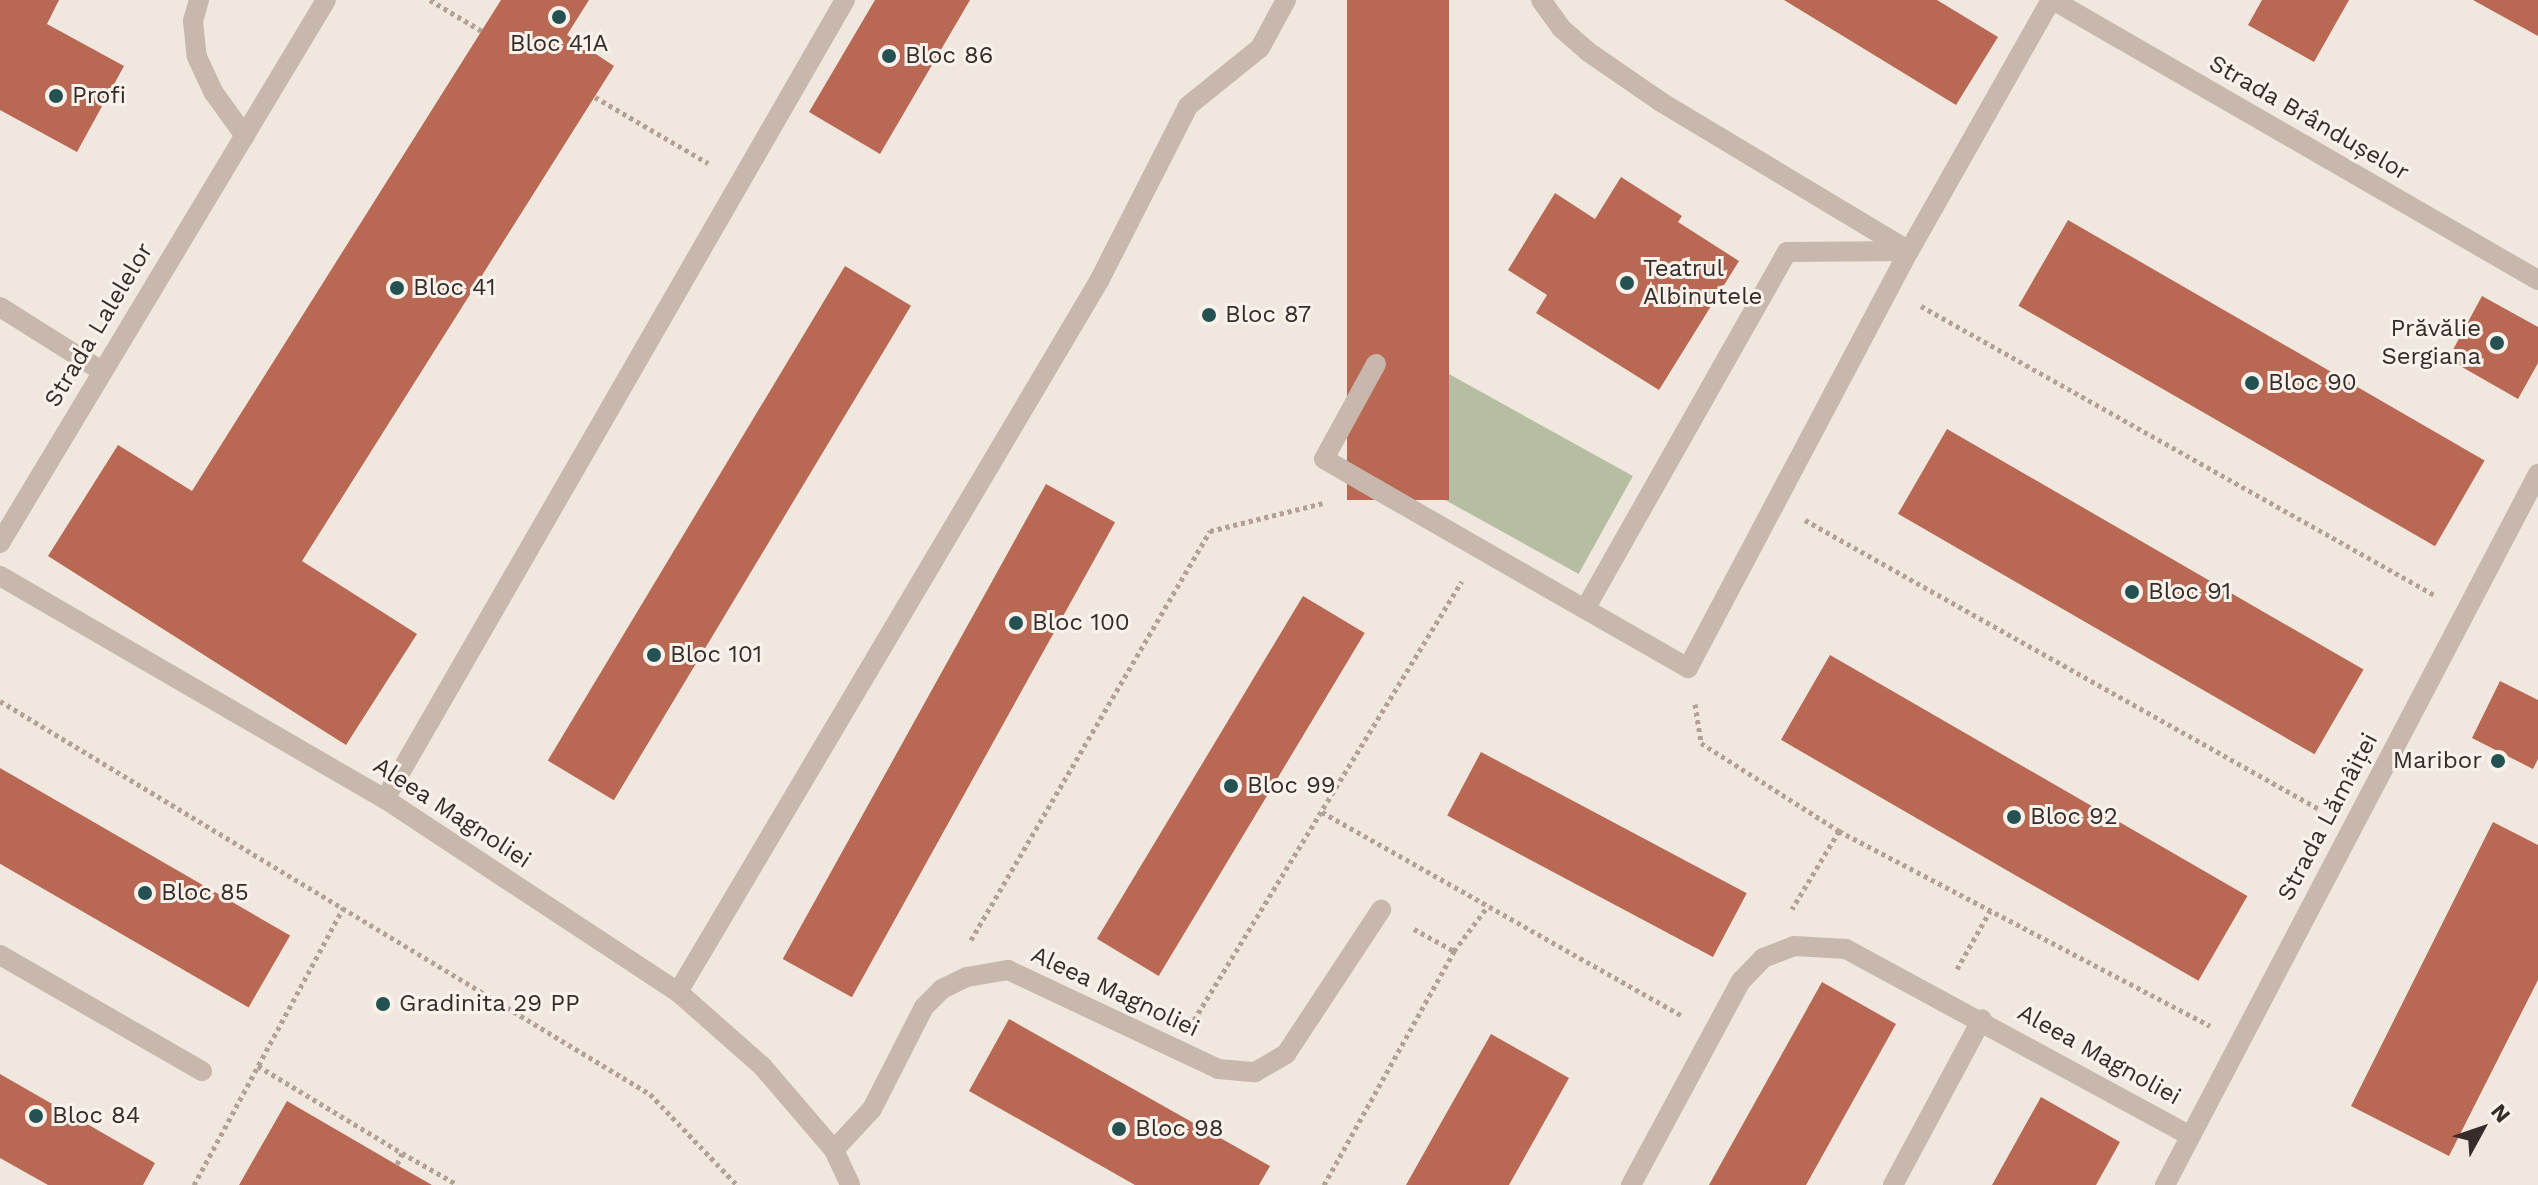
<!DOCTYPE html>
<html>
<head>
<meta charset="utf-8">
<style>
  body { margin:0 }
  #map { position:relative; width:2538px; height:1185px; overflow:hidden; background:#f0e7df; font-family:"Work Sans",sans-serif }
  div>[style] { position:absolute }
  .green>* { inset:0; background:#b5bea0; transform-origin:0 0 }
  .building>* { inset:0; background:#b96854; transform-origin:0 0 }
  .path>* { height:5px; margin-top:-2.5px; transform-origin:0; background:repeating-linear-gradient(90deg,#b3a196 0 4px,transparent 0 8px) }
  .service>* { height:20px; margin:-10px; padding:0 10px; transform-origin:10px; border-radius:10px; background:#c7b7ac }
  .minor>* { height:20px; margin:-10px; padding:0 10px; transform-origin:10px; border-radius:10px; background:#c7b7ac }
  .dots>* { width:22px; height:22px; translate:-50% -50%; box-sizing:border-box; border:4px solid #f8f2eb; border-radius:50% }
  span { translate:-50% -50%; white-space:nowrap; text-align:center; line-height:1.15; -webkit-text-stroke:6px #f8f2eb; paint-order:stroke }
  .poi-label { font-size:24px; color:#362d2a }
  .left { translate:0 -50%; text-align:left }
  .right { translate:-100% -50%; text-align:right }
  .street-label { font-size:24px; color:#362d2a }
  .north { position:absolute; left:2442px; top:1089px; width:80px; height:80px; -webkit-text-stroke:6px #f8f2eb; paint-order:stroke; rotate:50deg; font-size:22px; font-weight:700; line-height:32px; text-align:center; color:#362d2a }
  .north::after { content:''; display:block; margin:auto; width:28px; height:36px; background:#362d2a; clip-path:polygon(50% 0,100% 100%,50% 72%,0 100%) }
</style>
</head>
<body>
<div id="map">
  <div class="green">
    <i style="left:1402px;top:348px;width:264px;height:112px;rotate:29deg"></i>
  </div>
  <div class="building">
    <i style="clip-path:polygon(0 0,59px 0,47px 24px,124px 66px,77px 152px,0 110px)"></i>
    <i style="clip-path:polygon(501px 0,589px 0,567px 35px,614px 66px,302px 561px,417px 634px,346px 745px,48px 556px,118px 445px,192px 491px)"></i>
    <i style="clip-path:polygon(875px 0,970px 0,880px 154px,809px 112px)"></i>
    <i style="left:1347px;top:0;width:102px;height:500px"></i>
    <i style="clip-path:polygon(1784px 0,1937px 0,1998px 37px,1956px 105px)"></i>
    <i style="clip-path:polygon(2262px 0,2349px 0,2314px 62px,2248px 25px)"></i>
    <i style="clip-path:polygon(2473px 0,2538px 0,2538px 36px)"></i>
    <i style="clip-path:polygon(1621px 177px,1682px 216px,1678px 222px,1739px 261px,1659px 390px,1536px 313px,1547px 295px,1508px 270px,1555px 193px,1595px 219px)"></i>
    <i style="left:2068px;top:220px;width:481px;height:99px;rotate:30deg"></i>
    <i style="left:845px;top:266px;width:77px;height:577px;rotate:31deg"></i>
    <i style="clip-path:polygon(2482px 296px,2538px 327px,2538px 363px,2518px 399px,2448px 359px)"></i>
    <i style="left:1947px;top:429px;width:481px;height:98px;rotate:30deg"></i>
    <i style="left:1046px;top:484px;width:79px;height:543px;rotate:29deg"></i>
    <i style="left:1303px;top:596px;width:72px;height:400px;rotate:31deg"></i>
    <i style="left:1830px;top:655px;width:482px;height:98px;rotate:30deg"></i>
    <i style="clip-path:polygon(2500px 681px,2538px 700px,2538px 759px,2533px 769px,2472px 738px)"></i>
    <i style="left:1481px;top:752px;width:301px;height:72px;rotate:28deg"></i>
    <i style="left:0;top:768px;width:335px;height:83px;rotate:30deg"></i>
    <i style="clip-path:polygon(2493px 822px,2538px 845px,2538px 980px,2449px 1156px,2351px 1106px)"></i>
    <i style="clip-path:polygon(1822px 982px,1896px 1024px,1806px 1185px,1709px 1185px)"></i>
    <i style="clip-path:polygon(1009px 1019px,1270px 1166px,1259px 1185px,1135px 1185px,969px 1091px)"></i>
    <i style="clip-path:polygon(1491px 1034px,1569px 1078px,1509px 1185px,1406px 1185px)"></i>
    <i style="clip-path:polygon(0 1074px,155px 1163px,143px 1185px,48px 1185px,0 1158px)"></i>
    <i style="clip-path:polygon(2041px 1097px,2120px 1142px,2096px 1185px,1992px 1185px)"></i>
    <i style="clip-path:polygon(287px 1101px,397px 1165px,432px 1185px,239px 1185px)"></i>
  </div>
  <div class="path">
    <i style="left:430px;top:0;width:61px;rotate:30.8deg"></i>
    <i style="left:595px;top:97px;width:131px;rotate:30.3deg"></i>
    <i style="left:1921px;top:306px;width:591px;rotate:29.38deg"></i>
    <i style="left:1805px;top:520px;width:590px;rotate:29.35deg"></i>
    <i style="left:0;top:701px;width:760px;rotate:31.16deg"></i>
    <i style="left:650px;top:1094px;width:126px;rotate:46.3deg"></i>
    <i style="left:1695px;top:704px;width:39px;rotate:81deg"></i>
    <i style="left:1701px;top:743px;width:164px;rotate:32.5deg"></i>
    <i style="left:1839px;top:831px;width:91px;rotate:121.1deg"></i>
    <i style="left:1322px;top:812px;width:415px;rotate:29.5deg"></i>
    <i style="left:1839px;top:831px;width:419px;rotate:27.7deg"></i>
    <i style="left:1414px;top:929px;width:46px;rotate:28.8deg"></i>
    <i style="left:1454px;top:951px;width:56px;rotate:-52.9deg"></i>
    <i style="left:971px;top:940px;width:474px;rotate:-59.7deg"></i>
    <i style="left:1210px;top:531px;width:116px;rotate:-13.9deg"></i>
    <i style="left:1957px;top:969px;width:67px;rotate:-60.4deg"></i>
    <i style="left:1194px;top:1020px;width:514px;rotate:-58.6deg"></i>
    <i style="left:258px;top:1066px;width:168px;rotate:31.1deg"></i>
    <i style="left:402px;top:1153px;width:13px;rotate:113deg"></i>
    <i style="left:402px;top:1153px;width:64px;rotate:29.7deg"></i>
    <i style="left:194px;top:1185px;width:315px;rotate:-61.7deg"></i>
    <i style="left:1324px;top:1185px;width:268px;rotate:-60.9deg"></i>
  </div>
  <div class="service">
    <i style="left:1376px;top:364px;width:108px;rotate:118.7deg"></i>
    <i style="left:1324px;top:459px;width:60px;rotate:30deg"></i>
    <i style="left:1376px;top:489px;width:241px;rotate:29.9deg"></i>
    <i style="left:1585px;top:609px;width:119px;rotate:29.8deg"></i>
    <i style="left:1688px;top:668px;width:472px;rotate:-62.1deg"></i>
    <i style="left:1909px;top:251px;width:122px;rotate:179.5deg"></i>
    <i style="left:1787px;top:252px;width:410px;rotate:119.5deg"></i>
    <i style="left:0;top:955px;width:233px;rotate:29.9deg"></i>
  </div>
  <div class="minor">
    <i style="left:199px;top:0;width:22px;rotate:106deg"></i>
    <i style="left:193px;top:21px;width:36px;rotate:84deg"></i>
    <i style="left:197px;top:57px;width:40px;rotate:65deg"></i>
    <i style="left:214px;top:93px;width:53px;rotate:54.2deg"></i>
    <i style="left:1541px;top:0;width:34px;rotate:54deg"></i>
    <i style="left:1561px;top:28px;width:35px;rotate:41deg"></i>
    <i style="left:1587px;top:51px;width:90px;rotate:34.6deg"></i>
    <i style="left:1661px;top:102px;width:289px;rotate:31deg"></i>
    <i style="left:1909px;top:251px;width:288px;rotate:-60.5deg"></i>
    <i style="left:2053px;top:0;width:560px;rotate:30deg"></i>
    <i style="left:0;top:307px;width:118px;rotate:32.2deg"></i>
    <i style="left:0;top:543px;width:633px;rotate:-59.02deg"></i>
    <i style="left:0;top:576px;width:445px;rotate:30.1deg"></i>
    <i style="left:385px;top:799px;width:351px;rotate:33.4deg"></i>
    <i style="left:678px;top:992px;width:112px;rotate:41.4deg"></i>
    <i style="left:762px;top:1066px;width:111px;rotate:49.4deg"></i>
    <i style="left:834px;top:1150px;width:38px;rotate:65deg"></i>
    <i style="left:385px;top:799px;width:922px;rotate:-60.07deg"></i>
    <i style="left:678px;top:992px;width:826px;rotate:-59.37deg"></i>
    <i style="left:1099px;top:281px;width:196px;rotate:-63deg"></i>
    <i style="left:1188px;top:106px;width:92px;rotate:-38.9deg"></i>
    <i style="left:1260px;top:48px;width:55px;rotate:-61.6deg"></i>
    <i style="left:834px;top:1150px;width:56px;rotate:-47.2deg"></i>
    <i style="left:872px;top:1109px;width:114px;rotate:-63deg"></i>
    <i style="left:924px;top:1007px;width:25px;rotate:-45deg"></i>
    <i style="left:942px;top:989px;width:28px;rotate:-26deg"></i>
    <i style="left:967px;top:977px;width:42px;rotate:-9.7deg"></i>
    <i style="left:1008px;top:970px;width:232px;rotate:25.2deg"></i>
    <i style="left:1218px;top:1069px;width:37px;rotate:5deg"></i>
    <i style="left:1255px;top:1072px;width:36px;rotate:-30deg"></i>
    <i style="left:1286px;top:1054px;width:173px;rotate:-56.6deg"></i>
    <i style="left:1631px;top:1185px;width:232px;rotate:-61.7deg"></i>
    <i style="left:1741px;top:981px;width:32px;rotate:-46deg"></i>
    <i style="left:1763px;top:958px;width:33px;rotate:-21deg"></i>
    <i style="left:1794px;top:946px;width:52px;rotate:3.3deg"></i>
    <i style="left:1846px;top:949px;width:392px;rotate:28.5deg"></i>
    <i style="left:1893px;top:1185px;width:188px;rotate:-61.8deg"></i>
    <i style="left:2165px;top:1185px;width:803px;rotate:-62.32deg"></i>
  </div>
  <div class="dots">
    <i style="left:559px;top:17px;background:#245253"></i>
    <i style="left:889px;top:56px;background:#245253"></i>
    <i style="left:56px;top:96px;background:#245253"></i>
    <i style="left:1627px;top:283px;background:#245253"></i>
    <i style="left:397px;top:288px;background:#245253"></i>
    <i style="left:1209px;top:315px;background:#245253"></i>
    <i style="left:2497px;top:343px;background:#245253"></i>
    <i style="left:2252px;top:383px;background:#245253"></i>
    <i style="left:2132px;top:592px;background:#245253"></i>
    <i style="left:1016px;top:623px;background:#245253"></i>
    <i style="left:654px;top:655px;background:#245253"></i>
    <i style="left:2498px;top:761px;background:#245253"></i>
    <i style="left:1231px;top:786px;background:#245253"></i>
    <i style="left:2014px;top:817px;background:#245253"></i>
    <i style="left:145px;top:893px;background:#245253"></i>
    <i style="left:383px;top:1004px;background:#245253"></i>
    <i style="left:36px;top:1116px;background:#245253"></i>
    <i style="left:1119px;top:1129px;background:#245253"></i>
  </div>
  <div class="poi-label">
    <span style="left:559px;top:44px">Bloc 41A</span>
    <span class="left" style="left:905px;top:56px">Bloc 86</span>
    <span class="left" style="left:72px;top:96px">Profi</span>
    <span class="left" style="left:1643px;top:283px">Teatrul<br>Albinutele</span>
    <span class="left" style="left:413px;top:288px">Bloc 41</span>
    <span class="left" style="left:1225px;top:315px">Bloc 87</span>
    <span class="right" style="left:2481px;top:343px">Prăvălie<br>Sergiana</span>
    <span class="left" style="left:2268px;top:383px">Bloc 90</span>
    <span class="left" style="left:2148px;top:592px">Bloc 91</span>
    <span class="left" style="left:1032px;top:623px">Bloc 100</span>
    <span class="left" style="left:670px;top:655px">Bloc 101</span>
    <span class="right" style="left:2482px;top:761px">Maribor</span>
    <span class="left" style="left:1247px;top:786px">Bloc 99</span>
    <span class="left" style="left:2030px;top:817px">Bloc 92</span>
    <span class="left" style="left:161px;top:893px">Bloc 85</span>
    <span class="left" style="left:399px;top:1004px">Gradinita 29 PP</span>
    <span class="left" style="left:52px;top:1116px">Bloc 84</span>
    <span class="left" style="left:1135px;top:1129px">Bloc 98</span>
  </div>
  <div class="street-label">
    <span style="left:2309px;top:118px;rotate:30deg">Strada Brândușelor</span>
    <span style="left:99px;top:325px;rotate:-59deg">Strada Lalelelor</span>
    <span style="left:452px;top:813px;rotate:33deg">Aleea Magnoliei</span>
    <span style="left:2328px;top:817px;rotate:-62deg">Strada Lămâiței</span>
    <span style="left:1115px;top:992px;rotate:25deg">Aleea Magnoliei</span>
    <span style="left:2099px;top:1055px;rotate:29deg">Aleea Magnoliei</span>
  </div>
  <div class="north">N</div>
</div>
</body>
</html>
